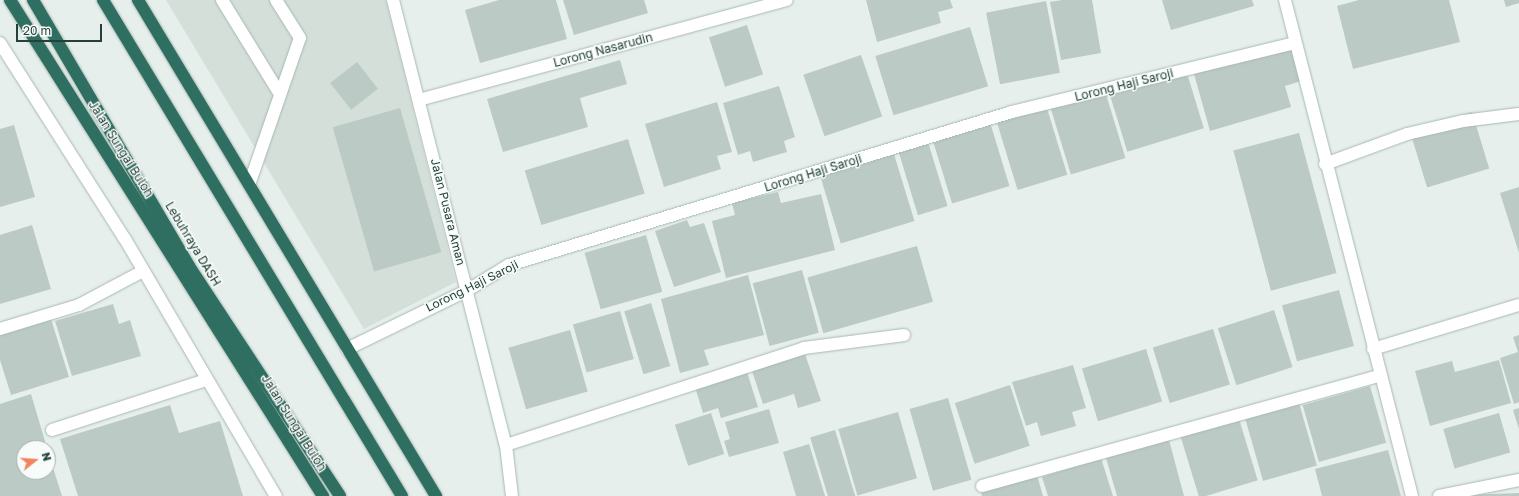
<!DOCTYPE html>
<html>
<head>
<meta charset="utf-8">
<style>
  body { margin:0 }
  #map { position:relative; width:1519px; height:496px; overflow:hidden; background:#e6efeb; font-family:"Golos Text",sans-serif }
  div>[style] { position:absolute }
  .built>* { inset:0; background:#d4dfda }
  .building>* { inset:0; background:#bbcac4; transform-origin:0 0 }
  .roads { filter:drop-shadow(0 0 1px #a8b8b2) drop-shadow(0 0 1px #a8b8b2) }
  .lane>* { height:12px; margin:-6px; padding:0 6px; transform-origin:6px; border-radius:6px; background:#fff }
  .street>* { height:12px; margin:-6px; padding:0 6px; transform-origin:6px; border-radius:6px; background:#fff }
  .highway>* { height:12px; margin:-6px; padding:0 6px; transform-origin:6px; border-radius:6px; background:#2f6f62 }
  span { translate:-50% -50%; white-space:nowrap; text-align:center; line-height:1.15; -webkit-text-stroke:3px #f7fbf9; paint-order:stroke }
  .street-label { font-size:12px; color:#24423a }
  .north { position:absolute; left:16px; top:440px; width:40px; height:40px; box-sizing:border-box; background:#f7fbf9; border:1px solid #a3b1ad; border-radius:50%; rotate:73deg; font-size:11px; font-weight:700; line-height:16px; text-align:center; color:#24423a }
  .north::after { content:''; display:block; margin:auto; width:14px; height:18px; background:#f4845f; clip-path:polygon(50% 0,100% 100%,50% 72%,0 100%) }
  .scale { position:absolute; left:16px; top:24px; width:86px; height:18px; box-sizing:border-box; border:2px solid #24423a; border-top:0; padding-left:5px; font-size:12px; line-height:14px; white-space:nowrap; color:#24423a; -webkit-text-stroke:3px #f7fbf9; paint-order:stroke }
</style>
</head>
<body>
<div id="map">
  <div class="built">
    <i style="clip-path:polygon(166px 0,386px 0,456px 282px,364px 329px)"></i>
  </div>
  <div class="building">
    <i style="clip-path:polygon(499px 0,556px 0,567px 39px,480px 63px,465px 10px)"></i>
    <i style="clip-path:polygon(563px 0,644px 0,648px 13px,574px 35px)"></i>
    <i style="clip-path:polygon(866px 0,950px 0,953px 8px,938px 12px,941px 23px,877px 42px)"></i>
    <i style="clip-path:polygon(1062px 0,1092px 0,1101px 53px,1061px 60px,1050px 2px)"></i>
    <i style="clip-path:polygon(1162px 0,1252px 0,1254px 6px,1171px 30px)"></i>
    <i style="clip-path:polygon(1359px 0,1449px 0,1460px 42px,1353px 69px,1337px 6px)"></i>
    <i style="clip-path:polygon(1504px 0,1519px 0,1519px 3px,1506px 7px)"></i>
    <i style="left:1046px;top:1px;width:73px;height:61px;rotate:79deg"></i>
    <i style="left:747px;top:25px;width:52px;height:40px;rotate:72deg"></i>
    <i style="left:970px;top:27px;width:62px;height:99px;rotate:73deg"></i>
    <i style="clip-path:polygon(1291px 46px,1301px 81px,1285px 86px,1291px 107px,1210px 131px,1194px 74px)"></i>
    <i style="left:861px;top:55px;width:65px;height:61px;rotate:71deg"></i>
    <i style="clip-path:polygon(620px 60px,627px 84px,580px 98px,588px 127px,503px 152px,487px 99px)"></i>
    <i style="left:357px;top:62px;width:34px;height:34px;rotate:52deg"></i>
    <i style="left:1186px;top:70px;width:61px;height:80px;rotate:73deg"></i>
    <i style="clip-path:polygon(779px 86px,795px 137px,784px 141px,787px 152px,753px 162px,750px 151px,738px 155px,723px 103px)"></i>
    <i style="left:1105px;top:91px;width:70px;height:57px;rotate:73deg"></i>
    <i style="clip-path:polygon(717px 102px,732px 152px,717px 156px,721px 169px,664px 187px,645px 124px)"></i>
    <i style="left:1046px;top:105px;width:73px;height:52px;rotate:73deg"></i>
    <i style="left:400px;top:108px;width:150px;height:70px;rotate:74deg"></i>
    <i style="left:1472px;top:112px;width:59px;height:65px;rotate:73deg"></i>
    <i style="left:989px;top:119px;width:70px;height:60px;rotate:73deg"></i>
    <i style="clip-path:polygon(14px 125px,35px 197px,0 207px,0 129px)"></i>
    <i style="left:1299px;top:133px;width:145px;height:68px;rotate:75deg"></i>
    <i style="left:628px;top:139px;width:57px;height:108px;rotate:73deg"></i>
    <i style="left:928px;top:142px;width:67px;height:31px;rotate:73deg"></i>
    <i style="left:894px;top:154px;width:70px;height:77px;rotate:73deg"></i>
    <i style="clip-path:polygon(1519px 187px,1519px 253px,1500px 193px)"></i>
    <i style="clip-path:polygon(778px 192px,781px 203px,821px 194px,835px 250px,726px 278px,712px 221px,735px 215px,732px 203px)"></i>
    <i style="clip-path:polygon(687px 220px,690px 227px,704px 223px,721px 272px,674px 287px,655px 231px)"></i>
    <i style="clip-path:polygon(32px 225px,51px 289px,0 304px,0 235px)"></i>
    <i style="left:646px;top:235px;width:59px;height:64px;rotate:74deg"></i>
    <i style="left:917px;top:246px;width:58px;height:114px;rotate:74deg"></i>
    <i style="left:802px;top:270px;width:65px;height:51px;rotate:75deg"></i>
    <i style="clip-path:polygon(748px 275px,764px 335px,704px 350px,709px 365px,680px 373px,661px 299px)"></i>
    <i style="left:1339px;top:290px;width:58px;height:59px;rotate:75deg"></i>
    <i style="left:651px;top:303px;width:66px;height:28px;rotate:73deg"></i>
    <i style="clip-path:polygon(113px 304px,119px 324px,130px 320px,141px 356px,72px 376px,55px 321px)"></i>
    <i style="left:1274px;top:310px;width:60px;height:59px;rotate:72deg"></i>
    <i style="left:620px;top:311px;width:50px;height:49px;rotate:74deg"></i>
    <i style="clip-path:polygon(51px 319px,69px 377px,11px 395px,0 360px,0 334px)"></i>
    <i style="left:1213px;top:329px;width:58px;height:63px;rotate:73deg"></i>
    <i style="left:570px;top:330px;width:64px;height:64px;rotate:74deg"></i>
    <i style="clip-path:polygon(1519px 335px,1519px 402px,1514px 404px,1500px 358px,1518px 352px,1513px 337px)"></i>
    <i style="left:1146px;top:349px;width:55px;height:67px;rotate:73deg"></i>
    <i style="clip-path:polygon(804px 351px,821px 401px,798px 408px,794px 394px,763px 404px,751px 368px)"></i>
    <i style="clip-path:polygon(1499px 360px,1511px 403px,1430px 426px,1415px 371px,1452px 361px,1455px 372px)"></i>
    <i style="clip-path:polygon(1073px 365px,1086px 408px,1072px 412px,1076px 426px,1041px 436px,1037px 422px,1026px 426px,1012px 382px)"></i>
    <i style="clip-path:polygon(747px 372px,758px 407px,721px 418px,718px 408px,703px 413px,695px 387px)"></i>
    <i style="left:1010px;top:385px;width:64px;height:58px;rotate:72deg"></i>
    <i style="left:1370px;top:386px;width:59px;height:70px;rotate:74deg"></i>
    <i style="clip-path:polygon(31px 394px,47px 448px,24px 448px,24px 472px,48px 472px,48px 452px,62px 496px,0 496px,0 404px)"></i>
    <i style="left:948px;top:398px;width:85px;height:40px;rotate:74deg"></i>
    <i style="left:1299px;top:403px;width:65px;height:56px;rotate:74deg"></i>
    <i style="clip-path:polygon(170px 405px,179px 433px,220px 421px,243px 496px,78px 496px,60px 439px)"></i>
    <i style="clip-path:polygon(1519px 408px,1519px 429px,1513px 410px)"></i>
    <i style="clip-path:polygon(769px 409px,779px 443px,729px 457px,724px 441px,730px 439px,725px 422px)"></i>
    <i style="left:898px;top:412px;width:69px;height:62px;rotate:74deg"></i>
    <i style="left:711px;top:413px;width:43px;height:38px;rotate:72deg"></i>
    <i style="left:1499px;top:413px;width:41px;height:58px;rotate:74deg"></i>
    <i style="left:1239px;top:419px;width:64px;height:61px;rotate:73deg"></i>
    <i style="left:835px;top:430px;width:69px;height:26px;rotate:73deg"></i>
    <i style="clip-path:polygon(1169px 440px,1184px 496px,1117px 496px,1106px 458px)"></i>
    <i style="clip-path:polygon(809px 444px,825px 496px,796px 496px,783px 452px)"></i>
    <i style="clip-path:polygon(1388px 450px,1401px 496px,1322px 496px,1315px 469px)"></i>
    <i style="clip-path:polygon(1101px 458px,1113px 496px,1048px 496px,1042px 477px)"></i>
    <i style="clip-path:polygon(1037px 475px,1043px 496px,982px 496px,981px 491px)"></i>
    <i style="clip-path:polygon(1519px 493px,1519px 496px,1462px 496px,1462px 495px)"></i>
  </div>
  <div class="roads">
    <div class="lane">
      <i style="left:222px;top:0;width:107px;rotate:58.4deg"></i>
      <i style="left:250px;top:182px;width:152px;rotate:-70.9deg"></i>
      <i style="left:300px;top:38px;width:45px;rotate:-122.3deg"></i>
      <i style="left:0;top:329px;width:83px;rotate:-16.9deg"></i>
      <i style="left:79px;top:305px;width:72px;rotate:-28deg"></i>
      <i style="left:52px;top:430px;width:162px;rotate:-18deg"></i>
    </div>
    <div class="street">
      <i style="left:393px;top:0;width:459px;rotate:75.8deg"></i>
      <i style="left:506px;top:445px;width:51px;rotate:83.3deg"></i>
      <i style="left:1285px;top:0;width:512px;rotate:75.64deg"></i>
      <i style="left:0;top:43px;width:232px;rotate:57.5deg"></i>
      <i style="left:125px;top:239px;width:298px;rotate:59.6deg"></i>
      <i style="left:419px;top:100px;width:381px;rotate:-15.2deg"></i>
      <i style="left:1325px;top:164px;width:87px;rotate:-20.1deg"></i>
      <i style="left:1407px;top:134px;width:57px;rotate:-13.1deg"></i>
      <i style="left:1463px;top:121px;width:56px;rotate:-7.1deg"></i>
      <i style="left:347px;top:349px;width:135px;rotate:-26deg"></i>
      <i style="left:468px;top:290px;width:48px;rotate:-31.4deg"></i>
      <i style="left:509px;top:265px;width:526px;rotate:-16.92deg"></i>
      <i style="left:1012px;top:112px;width:291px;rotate:-13.7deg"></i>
      <i style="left:1373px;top:349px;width:152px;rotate:-16.8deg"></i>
      <i style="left:506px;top:445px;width:313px;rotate:-18deg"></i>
      <i style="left:804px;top:348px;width:101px;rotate:-7.4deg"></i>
      <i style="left:982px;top:486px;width:412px;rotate:-15.5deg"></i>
      <i style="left:1439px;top:496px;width:82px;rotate:-11.3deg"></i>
    </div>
    <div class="highway">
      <i style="left:10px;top:0;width:587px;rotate:57.75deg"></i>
      <i style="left:33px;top:0;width:308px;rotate:59.6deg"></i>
      <i style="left:189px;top:266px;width:275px;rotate:56.7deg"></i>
      <i style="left:103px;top:0;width:579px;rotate:58.92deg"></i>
      <i style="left:138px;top:0;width:579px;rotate:59deg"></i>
    </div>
  </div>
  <div class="street-label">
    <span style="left:603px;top:50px;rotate:-15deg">Lorong Nasarudin</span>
    <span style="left:1124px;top:85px;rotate:-14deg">Lorong Haji Saroji</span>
    <span style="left:121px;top:149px;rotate:58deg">Jalan Sungai Buloh</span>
    <span style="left:813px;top:173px;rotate:-17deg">Lorong Haji Saroji</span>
    <span style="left:448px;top:212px;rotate:76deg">Jalan Pusara Aman</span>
    <span style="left:193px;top:244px;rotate:59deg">Lebuhraya DASH</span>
    <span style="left:472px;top:286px;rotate:-26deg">Lorong Haji Saroji</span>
    <span style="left:294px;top:423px;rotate:58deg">Jalan Sungai Buloh</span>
  </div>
  <div class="north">N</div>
  <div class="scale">20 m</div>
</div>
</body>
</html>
